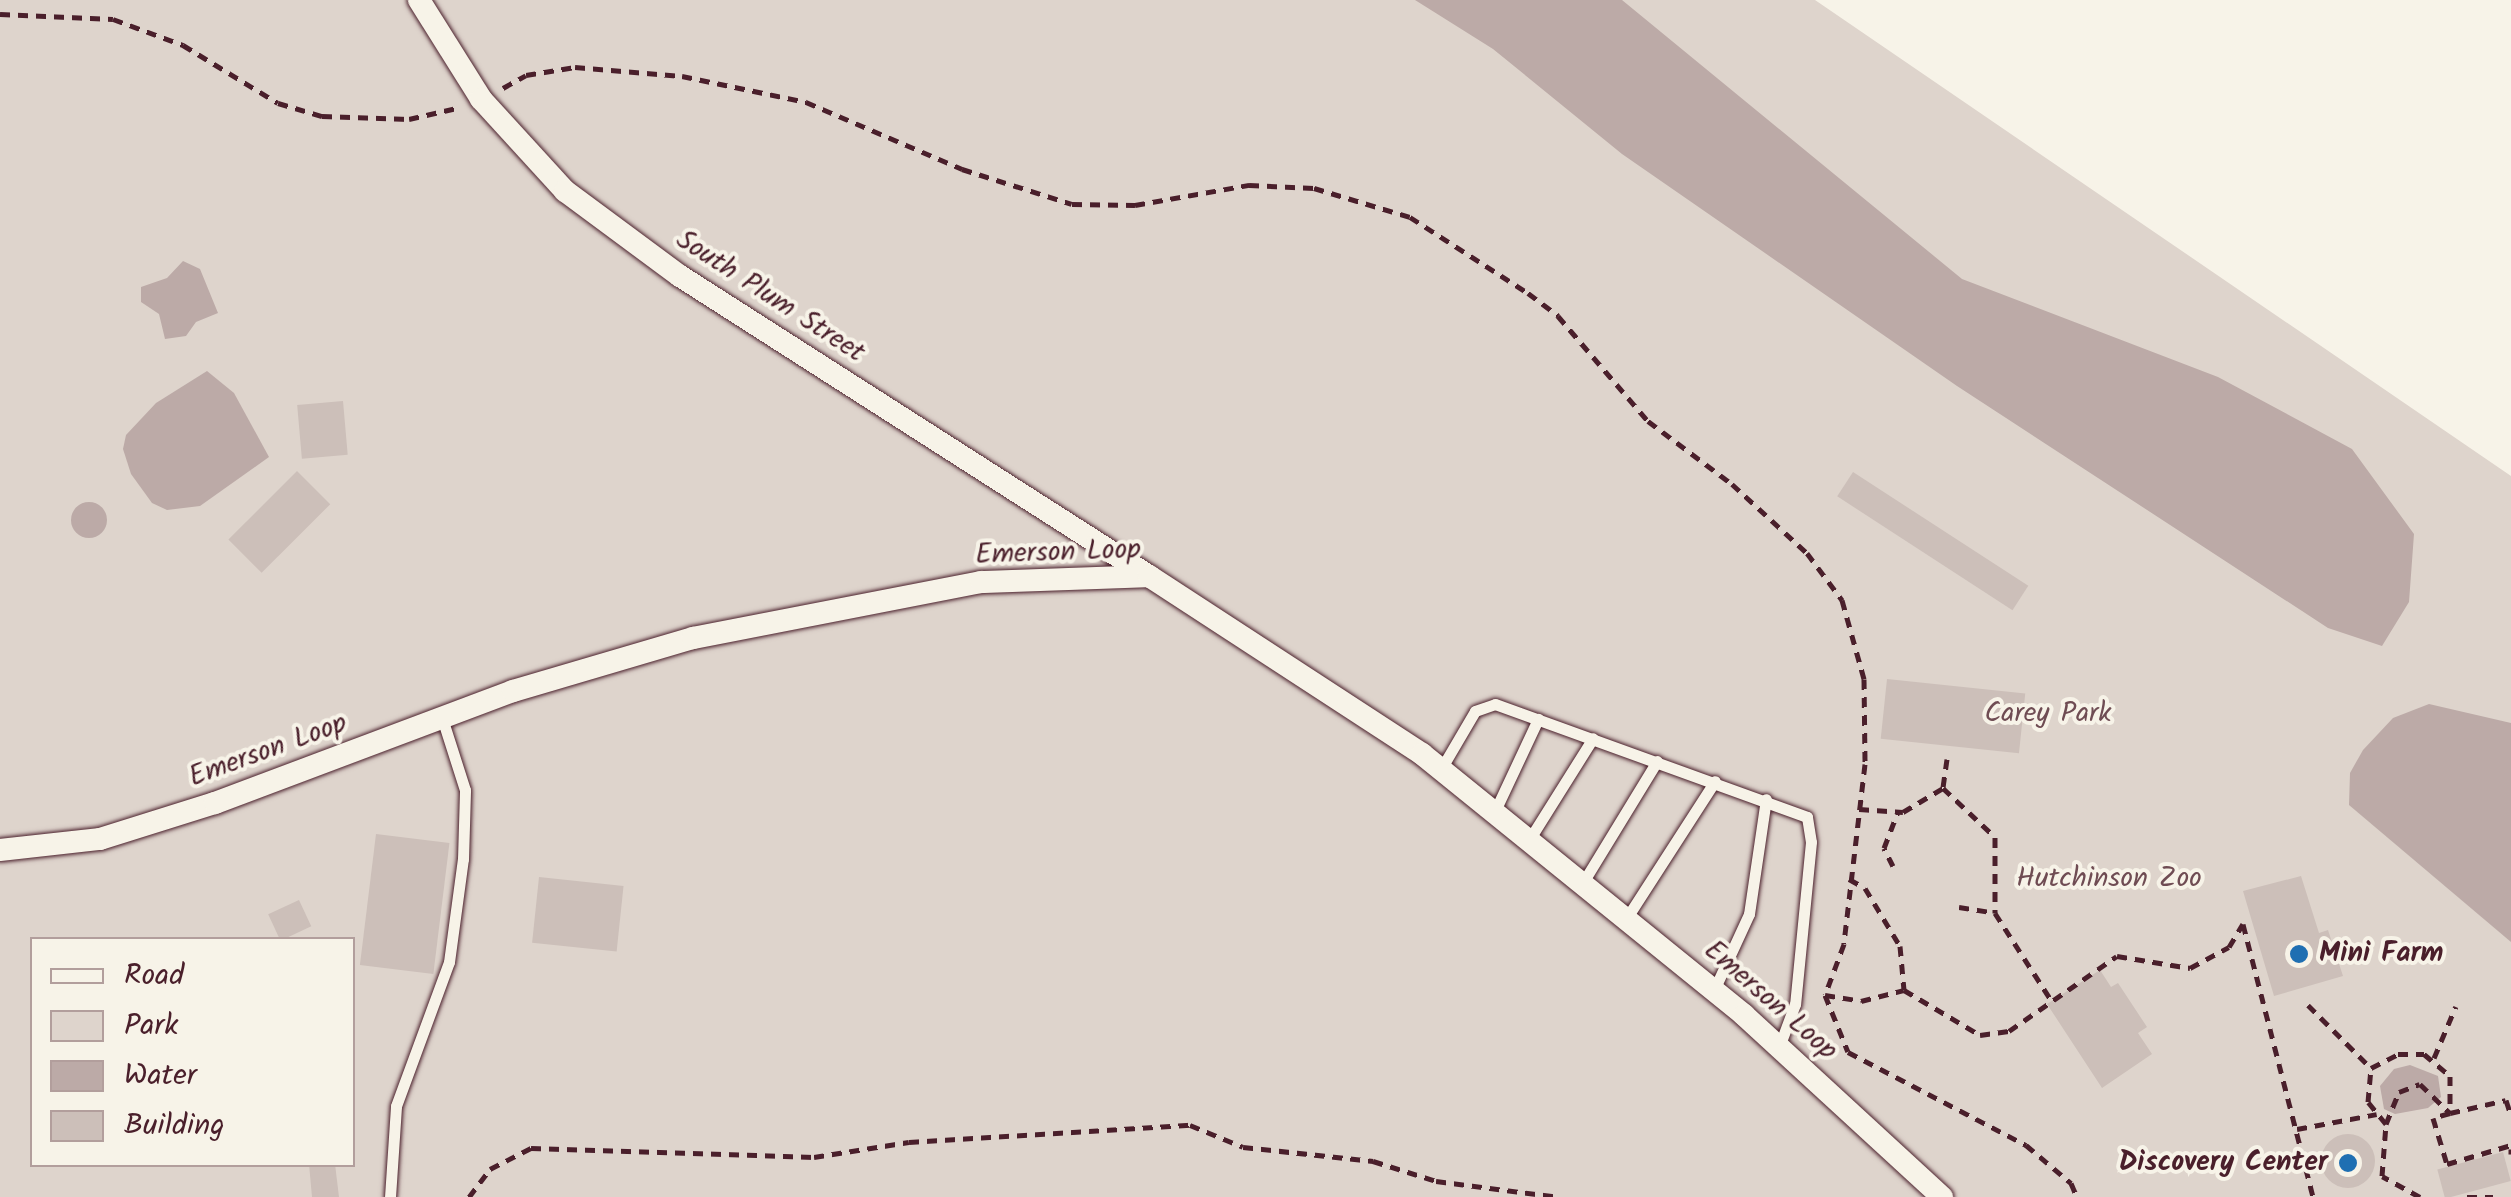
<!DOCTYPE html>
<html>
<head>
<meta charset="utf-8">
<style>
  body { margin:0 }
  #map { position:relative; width:2511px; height:1197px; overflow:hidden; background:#f7f3e8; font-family:Kalam,sans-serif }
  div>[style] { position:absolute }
  .green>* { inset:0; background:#ded4cc }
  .water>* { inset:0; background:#bcaaa7 }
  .round { border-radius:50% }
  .building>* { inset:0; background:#ccbfb9; transform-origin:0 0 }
  .path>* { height:5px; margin-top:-2.5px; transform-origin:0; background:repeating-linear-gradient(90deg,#4a1f2b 0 10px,transparent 0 18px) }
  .roads { filter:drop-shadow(0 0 2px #4a1f2b) drop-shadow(0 0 2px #4a1f2b) }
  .service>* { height:11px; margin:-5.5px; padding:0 5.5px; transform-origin:5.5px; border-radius:5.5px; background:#f7f3e8 }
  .minor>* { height:22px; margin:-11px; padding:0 11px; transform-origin:11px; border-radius:11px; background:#f7f3e8 }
  .dots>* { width:28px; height:28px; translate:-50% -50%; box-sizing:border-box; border:5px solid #f7f3e8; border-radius:50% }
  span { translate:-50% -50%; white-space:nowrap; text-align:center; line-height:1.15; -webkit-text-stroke:8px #f7f3e8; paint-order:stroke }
  .street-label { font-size:28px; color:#4a1f2b }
  .park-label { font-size:28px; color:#6f4c53 }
  .poi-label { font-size:28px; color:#4a1f2b; font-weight:700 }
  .left { translate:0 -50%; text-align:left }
  .right { translate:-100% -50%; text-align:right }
  .legend { position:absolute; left:30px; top:937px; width:325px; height:230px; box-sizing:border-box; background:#f7f3e8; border:2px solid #b29e9c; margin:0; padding:12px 18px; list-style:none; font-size:30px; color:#4a1f2b }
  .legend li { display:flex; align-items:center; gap:20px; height:50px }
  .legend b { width:50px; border:2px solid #b29e9c }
</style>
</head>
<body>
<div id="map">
  <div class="green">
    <i style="clip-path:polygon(evenodd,0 0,1815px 0,2511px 476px,2511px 1197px,0 1197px,0 0,32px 940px,352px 940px,352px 1164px,32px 1164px,32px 940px)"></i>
  </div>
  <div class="water">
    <i style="clip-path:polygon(1415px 0,1622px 0,1962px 279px,2218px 377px,2352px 449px,2414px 534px,2409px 602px,2382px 646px,2328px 628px,1957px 386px,1622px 154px,1493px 49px)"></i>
    <i style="clip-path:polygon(183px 261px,200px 269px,218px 313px,196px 322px,186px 336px,165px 339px,159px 314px,141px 302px,141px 287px,167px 278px)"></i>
    <i style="clip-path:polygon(207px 371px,234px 393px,269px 457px,200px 506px,167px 510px,152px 503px,131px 474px,123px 449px,126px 435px,156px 403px)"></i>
    <i class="round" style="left:71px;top:502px;width:36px;height:36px"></i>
    <i style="clip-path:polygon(2429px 704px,2511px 723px,2511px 942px,2349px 805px,2350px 773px,2363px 750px,2393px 718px)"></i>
    <i style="clip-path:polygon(2410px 1065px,2438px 1076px,2441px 1097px,2428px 1108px,2395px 1114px,2384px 1109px,2380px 1086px,2394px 1069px)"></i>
  </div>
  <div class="building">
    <i style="left:343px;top:401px;width:54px;height:46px;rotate:85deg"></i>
    <i style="left:297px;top:471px;width:47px;height:97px;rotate:45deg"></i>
    <i style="left:1853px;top:472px;width:209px;height:29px;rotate:33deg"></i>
    <i style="left:1887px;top:679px;width:139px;height:60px;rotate:6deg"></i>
    <i style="left:376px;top:834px;width:74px;height:132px;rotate:7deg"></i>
    <i style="clip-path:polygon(2301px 876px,2319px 933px,2328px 930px,2343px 976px,2274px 996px,2243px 891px)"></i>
    <i style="left:539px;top:877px;width:85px;height:66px;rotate:6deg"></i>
    <i style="left:299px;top:900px;width:29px;height:34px;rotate:65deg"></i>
    <i style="clip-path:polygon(2100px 970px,2111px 987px,2118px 983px,2147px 1027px,2138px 1033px,2152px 1054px,2102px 1088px,2047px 1004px)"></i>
    <i class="round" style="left:2321px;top:1134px;width:54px;height:54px"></i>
    <i style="left:2503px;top:1152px;width:30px;height:68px;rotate:75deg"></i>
    <i style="clip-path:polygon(309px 1164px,335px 1164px,339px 1197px,312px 1197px)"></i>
  </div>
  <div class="path">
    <i style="left:0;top:14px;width:113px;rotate:2.5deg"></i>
    <i style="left:113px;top:19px;width:75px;rotate:20.4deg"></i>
    <i style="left:183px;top:45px;width:111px;rotate:31.4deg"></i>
    <i style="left:278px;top:103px;width:46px;rotate:16.5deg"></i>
    <i style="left:322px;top:116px;width:87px;rotate:2deg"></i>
    <i style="left:409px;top:119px;width:49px;rotate:-12.9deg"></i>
    <i style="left:503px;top:88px;width:26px;rotate:-29deg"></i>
    <i style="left:526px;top:75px;width:50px;rotate:-9.3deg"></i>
    <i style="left:575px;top:67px;width:107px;rotate:4.8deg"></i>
    <i style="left:682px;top:76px;width:127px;rotate:11.8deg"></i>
    <i style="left:806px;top:102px;width:170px;rotate:23.2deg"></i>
    <i style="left:962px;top:169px;width:115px;rotate:17.7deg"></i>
    <i style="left:1072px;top:204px;width:63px;rotate:0.9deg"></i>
    <i style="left:1135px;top:205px;width:116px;rotate:-10deg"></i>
    <i style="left:1249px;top:185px;width:65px;rotate:2.6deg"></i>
    <i style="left:1314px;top:188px;width:100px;rotate:16.8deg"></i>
    <i style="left:1410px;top:217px;width:140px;rotate:32.8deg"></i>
    <i style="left:1528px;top:293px;width:38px;rotate:37deg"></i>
    <i style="left:1558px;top:316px;width:138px;rotate:49.4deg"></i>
    <i style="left:1648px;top:421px;width:105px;rotate:36.9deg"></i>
    <i style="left:1732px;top:484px;width:102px;rotate:42.6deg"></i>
    <i style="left:1807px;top:553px;width:59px;rotate:53.3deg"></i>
    <i style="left:1842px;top:600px;width:82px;rotate:74.4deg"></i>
    <i style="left:1864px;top:679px;width:85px;rotate:89.3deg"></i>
    <i style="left:1865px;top:764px;width:181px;rotate:96.7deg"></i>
    <i style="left:1844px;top:944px;width:54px;rotate:110.4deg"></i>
    <i style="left:1825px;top:995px;width:61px;rotate:68deg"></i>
    <i style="left:1848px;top:1052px;width:201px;rotate:27.6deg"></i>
    <i style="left:2026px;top:1145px;width:59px;rotate:40.2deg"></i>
    <i style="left:2071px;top:1183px;width:15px;rotate:67deg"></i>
    <i style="left:1947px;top:759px;width:29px;rotate:98deg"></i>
    <i style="left:1943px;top:788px;width:71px;rotate:43.3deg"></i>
    <i style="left:1995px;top:837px;width:76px;rotate:90deg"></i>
    <i style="left:1859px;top:809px;width:44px;rotate:3.9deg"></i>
    <i style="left:1903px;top:812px;width:47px;rotate:-31deg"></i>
    <i style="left:1893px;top:866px;width:20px;rotate:-117deg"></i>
    <i style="left:1884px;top:848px;width:39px;rotate:-69deg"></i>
    <i style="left:1849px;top:879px;width:18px;rotate:29deg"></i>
    <i style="left:1865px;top:888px;width:68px;rotate:58.9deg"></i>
    <i style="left:1900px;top:946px;width:44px;rotate:84.8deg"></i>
    <i style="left:1959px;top:907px;width:36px;rotate:9deg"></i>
    <i style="left:1995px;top:913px;width:103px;rotate:57.2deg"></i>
    <i style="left:1825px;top:995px;width:36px;rotate:9deg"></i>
    <i style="left:1861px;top:1001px;width:44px;rotate:-14.3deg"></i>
    <i style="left:1904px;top:990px;width:88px;rotate:30.6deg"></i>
    <i style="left:1980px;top:1035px;width:29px;rotate:-8deg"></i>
    <i style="left:2009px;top:1031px;width:131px;rotate:-34.8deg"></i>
    <i style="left:2117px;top:956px;width:74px;rotate:9.3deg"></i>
    <i style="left:2190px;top:968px;width:44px;rotate:-28.3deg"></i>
    <i style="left:2229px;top:947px;width:27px;rotate:-59deg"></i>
    <i style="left:2243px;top:924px;width:282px;rotate:75.6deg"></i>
    <i style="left:2308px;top:1005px;width:89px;rotate:45deg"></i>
    <i style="left:2434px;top:1058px;width:56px;rotate:-67.1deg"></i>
    <i style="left:2386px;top:1124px;width:35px;rotate:-68deg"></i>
    <i style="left:2399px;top:1092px;width:22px;rotate:-21deg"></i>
    <i style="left:2420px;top:1084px;width:42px;rotate:44deg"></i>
    <i style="left:2450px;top:1113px;width:18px;rotate:164deg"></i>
    <i style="left:2433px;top:1118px;width:48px;rotate:73.1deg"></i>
    <i style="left:2447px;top:1164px;width:67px;rotate:-16.5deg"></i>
    <i style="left:2297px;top:1129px;width:81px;rotate:-10.6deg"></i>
    <i style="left:2511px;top:1149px;width:5px;rotate:90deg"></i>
    <i style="left:469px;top:1197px;width:35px;rotate:-53deg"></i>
    <i style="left:490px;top:1169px;width:46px;rotate:-27.1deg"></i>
    <i style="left:531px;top:1148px;width:283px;rotate:1.8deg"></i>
    <i style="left:814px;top:1157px;width:96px;rotate:-9deg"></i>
    <i style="left:909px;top:1142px;width:282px;rotate:-3.5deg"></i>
    <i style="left:1190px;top:1125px;width:57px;rotate:22.5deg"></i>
    <i style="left:1243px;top:1147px;width:131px;rotate:6.1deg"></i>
    <i style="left:1373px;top:1161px;width:66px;rotate:17.6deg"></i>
    <i style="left:1436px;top:1181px;width:125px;rotate:7.4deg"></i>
    <i style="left:2420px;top:1197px;width:43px;rotate:-151.1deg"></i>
    <i style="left:2382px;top:1176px;width:52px;rotate:-85.6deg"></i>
    <i style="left:2386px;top:1124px;width:28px;rotate:-129deg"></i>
    <i style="left:2368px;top:1102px;width:34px;rotate:-85deg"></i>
    <i style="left:2371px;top:1068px;width:30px;rotate:-27deg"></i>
    <i style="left:2398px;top:1054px;width:26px"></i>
    <i style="left:2424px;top:1054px;width:34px;rotate:40deg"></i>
    <i style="left:2450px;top:1076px;width:37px;rotate:90deg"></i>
    <i style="left:2450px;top:1113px;width:57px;rotate:-13.1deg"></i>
    <i style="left:2506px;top:1100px;width:16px;rotate:72deg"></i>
    <i style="left:2467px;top:1197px;width:26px"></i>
  </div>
  <div class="roads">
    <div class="service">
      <i style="left:1441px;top:769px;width:67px;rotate:-59.6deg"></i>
      <i style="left:1475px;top:711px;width:21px;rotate:-19deg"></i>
      <i style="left:1495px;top:704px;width:332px;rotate:19.9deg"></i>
      <i style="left:1807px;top:817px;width:25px;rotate:81deg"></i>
      <i style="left:1811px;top:842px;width:163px;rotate:95.6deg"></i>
      <i style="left:1795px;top:1004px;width:46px;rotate:110.4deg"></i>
      <i style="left:1494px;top:813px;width:104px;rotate:-64.9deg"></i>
      <i style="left:1529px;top:840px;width:120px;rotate:-57.9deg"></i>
      <i style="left:1582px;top:884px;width:144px;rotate:-58.6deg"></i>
      <i style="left:1626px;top:919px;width:164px;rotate:-57.2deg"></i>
      <i style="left:1714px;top:990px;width:84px;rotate:-65.3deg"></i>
      <i style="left:1749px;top:914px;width:116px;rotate:-81.6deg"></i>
      <i style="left:390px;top:1197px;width:91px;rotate:-86.2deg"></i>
      <i style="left:396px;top:1106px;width:153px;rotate:-69.8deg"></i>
      <i style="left:449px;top:962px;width:104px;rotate:-82.3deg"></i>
      <i style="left:463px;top:859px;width:69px;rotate:-88.3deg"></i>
      <i style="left:465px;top:790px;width:76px;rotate:-107.7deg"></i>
    </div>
    <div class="minor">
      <i style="left:419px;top:0;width:117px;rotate:57.9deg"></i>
      <i style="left:481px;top:99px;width:125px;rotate:47.6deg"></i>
      <i style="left:565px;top:191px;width:143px;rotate:36.5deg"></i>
      <i style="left:680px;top:276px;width:557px;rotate:32.61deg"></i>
      <i style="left:0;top:850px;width:101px;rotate:-6.3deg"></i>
      <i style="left:100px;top:839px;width:121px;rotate:-17.4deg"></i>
      <i style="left:215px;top:803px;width:318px;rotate:-20.6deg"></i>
      <i style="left:513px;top:691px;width:188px;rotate:-16.4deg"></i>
      <i style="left:693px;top:638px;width:293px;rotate:-11deg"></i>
      <i style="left:981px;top:582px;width:168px;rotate:-2deg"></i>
      <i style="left:1149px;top:576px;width:326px;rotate:33.1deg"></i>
      <i style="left:1422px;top:754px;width:414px;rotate:39deg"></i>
      <i style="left:1744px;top:1015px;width:269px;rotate:42.6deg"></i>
    </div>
  </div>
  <div class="dots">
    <i style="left:2299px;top:954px;background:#1f6fb2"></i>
    <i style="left:2348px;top:1163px;background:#1f6fb2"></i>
  </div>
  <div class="street-label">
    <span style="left:770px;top:297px;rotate:33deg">South Plum Street</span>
    <span style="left:1058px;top:553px;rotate:-2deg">Emerson Loop</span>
    <span style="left:268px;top:751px;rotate:-20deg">Emerson Loop</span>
    <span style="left:1770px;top:1001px;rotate:41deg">Emerson Loop</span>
  </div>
  <div class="park-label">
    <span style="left:2048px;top:714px">Carey Park</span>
    <span style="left:2109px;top:879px">Hutchinson Zoo</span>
  </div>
  <div class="poi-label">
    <span class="left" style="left:2319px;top:954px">Mini Farm</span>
    <span class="right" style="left:2328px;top:1163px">Discovery Center</span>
  </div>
  <ul class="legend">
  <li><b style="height:12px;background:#f7f3e8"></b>Road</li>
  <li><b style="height:28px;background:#ded4cc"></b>Park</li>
  <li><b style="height:28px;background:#bcaaa7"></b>Water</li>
  <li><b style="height:28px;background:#ccbfb9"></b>Building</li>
  </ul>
</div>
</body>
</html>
